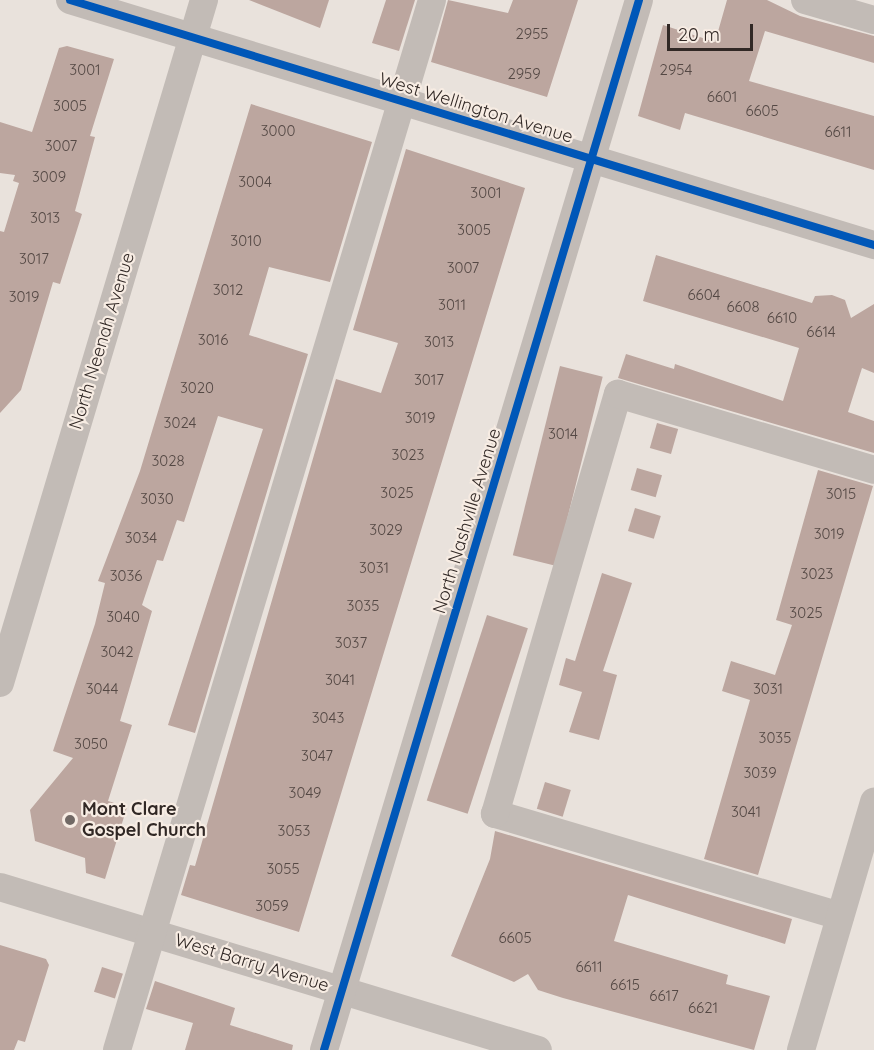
<!DOCTYPE html>
<html>
<head>
<meta charset="utf-8">
<style>
  body { margin:0 }
  #map { position:relative; width:874px; height:1050px; overflow:hidden; background:#e9e2dc; font-family:Quicksand,sans-serif }
  div>[style] { position:absolute }
  .building>* { inset:0; background:#bca69f; transform-origin:0 0 }
  .minor>* { height:28px; margin:-14px; padding:0 14px; transform-origin:14px; border-radius:14px; background:#c2bbb6 }
  .cycleway>* { height:8px; margin:-4px; padding:0 4px; transform-origin:4px; border-radius:4px; background:#0057b8 }
  .dots>* { width:16px; height:16px; translate:-50% -50%; box-sizing:border-box; border:3px solid #f7ece3; border-radius:50% }
  span { translate:-50% -50%; white-space:nowrap; text-align:center; line-height:1.15; -webkit-text-stroke:4.5px #f7ece3; paint-order:stroke }
  .number-label { font-size:15px; color:#544844 }
  .number-label span { -webkit-text-stroke-width:0 }
  .street-label { font-size:18px; color:#312825 }
  .poi-label { font-size:18px; color:#312825; font-weight:700 }
  .left { translate:0 -50%; text-align:left }
  .scale { position:absolute; left:667px; top:24px; width:86px; height:27px; box-sizing:border-box; border:3px solid #312825; border-top:0; padding-left:8px; font-size:18px; line-height:21px; white-space:nowrap; color:#312825; -webkit-text-stroke:4px #f7ece3; paint-order:stroke }
</style>
</head>
<body>
<div id="map">
  <div class="building">
    <i style="clip-path:polygon(249px 0,329px 0,320px 28px)"></i>
    <i style="clip-path:polygon(386px 0,415px 0,399px 51px,372px 43px)"></i>
    <i style="clip-path:polygon(448px 0,508px 13px,513px 0,578px 0,547px 97px,431px 62px)"></i>
    <i style="clip-path:polygon(727px 0,767px 0,800px 16px,874px 36px,874px 63px,765px 31px,749px 81px,874px 116px,874px 170px,685px 113px,680px 130px,638px 116px,663px 25px,715px 42px)"></i>
    <i style="clip-path:polygon(67px 46px,114px 59px,90px 136px,95px 137px,75px 211px,82px 214px,60px 284px,53px 282px,21px 390px,0 413px,0 231px,4px 232px,19px 183px,13px 181px,15px 175px,0 173px,0 122px,32px 132px,59px 48px)"></i>
    <i style="clip-path:polygon(251px 104px,372px 142px,330px 282px,269px 267px,249px 335px,308px 354px,195px 733px,168px 725px,263px 429px,218px 416px,184px 522px,177px 520px,163px 561px,157px 560px,142px 605px,152px 611px,120px 721px,132px 725px,108px 801px,127px 807px,105px 879px,86px 873px,85px 858px,35px 841px,30px 810px,73px 758px,53px 751px,95px 624px,105px 583px,98px 581px,140px 471px)"></i>
    <i style="clip-path:polygon(406px 149px,525px 188px,299px 932px,181px 895px,190px 865px,195px 866px,336px 379px,381px 393px,398px 343px,353px 330px)"></i>
    <i style="clip-path:polygon(656px 255px,812px 303px,815px 296px,832px 295px,845px 300px,851px 318px,874px 304px,874px 373px,862px 368px,848px 412px,874px 421px,874px 453px,618px 378px,626px 354px,674px 369px,675px 364px,783px 401px,799px 348px,643px 301px)"></i>
    <i style="left:560px;top:366px;width:44px;height:195px;rotate:14deg"></i>
    <i style="left:657px;top:423px;width:22px;height:26px;rotate:16deg"></i>
    <i style="left:637px;top:468px;width:26px;height:23px;rotate:16deg"></i>
    <i style="clip-path:polygon(818px 470px,873px 486px,758px 875px,704px 859px,750px 700px,722px 691px,731px 661px,775px 675px,792px 625px,776px 620px)"></i>
    <i style="left:635px;top:508px;width:27px;height:24px;rotate:17deg"></i>
    <i style="clip-path:polygon(602px 573px,632px 583px,603px 671px,617px 675px,599px 740px,569px 732px,582px 692px,559px 685px,566px 658px,575px 661px)"></i>
    <i style="left:487px;top:615px;width:43px;height:195px;rotate:18deg"></i>
    <i style="left:545px;top:782px;width:27px;height:28px;rotate:17deg"></i>
    <i style="clip-path:polygon(495px 831px,792px 919px,785px 944px,628px 895px,614px 941px,728px 975px,726px 984px,770px 996px,754px 1050px,563px 998px,538px 990px,528px 974px,514px 982px,451px 956px,490px 859px)"></i>
    <i style="clip-path:polygon(0 945px,46px 959px,49px 965px,25px 1042px,18px 1040px,14px 1050px,0 1050px)"></i>
    <i style="left:102px;top:967px;width:22px;height:26px;rotate:18deg"></i>
    <i style="clip-path:polygon(155px 981px,235px 1008px,230px 1025px,293px 1045px,292px 1050px,185px 1050px,193px 1023px,146px 1009px)"></i>
  </div>
  <div class="minor">
    <i style="left:70px;top:0;width:841px;rotate:16.95deg"></i>
    <i style="left:805px;top:0;width:72px;rotate:16.2deg"></i>
    <i style="left:0;top:683px;width:713px;rotate:-73.37deg"></i>
    <i style="left:0;top:887px;width:562px;rotate:16.86deg"></i>
    <i style="left:840px;top:916px;width:360px;rotate:-163.5deg"></i>
    <i style="left:495px;top:814px;width:438px;rotate:-73.7deg"></i>
    <i style="left:618px;top:394px;width:267px;rotate:16.5deg"></i>
    <i style="left:117px;top:1050px;width:1096px;rotate:-73.3deg"></i>
    <i style="left:324px;top:1050px;width:1096px;rotate:-73.3deg"></i>
    <i style="left:801px;top:1050px;width:259px;rotate:-73.6deg"></i>
  </div>
  <div class="cycleway">
    <i style="left:70px;top:0;width:841px;rotate:16.95deg"></i>
    <i style="left:324px;top:1050px;width:1096px;rotate:-73.3deg"></i>
  </div>
  <div class="dots">
    <i style="left:70px;top:820px;background:#716965"></i>
  </div>
  <div class="number-label">
    <span style="left:532px;top:34px">2955</span>
    <span style="left:85px;top:70px">3001</span>
    <span style="left:676px;top:70px">2954</span>
    <span style="left:524px;top:74px">2959</span>
    <span style="left:722px;top:97px">6601</span>
    <span style="left:70px;top:106px">3005</span>
    <span style="left:762px;top:111px">6605</span>
    <span style="left:278px;top:131px">3000</span>
    <span style="left:838px;top:132px">6611</span>
    <span style="left:61px;top:146px">3007</span>
    <span style="left:49px;top:177px">3009</span>
    <span style="left:255px;top:182px">3004</span>
    <span style="left:486px;top:193px">3001</span>
    <span style="left:45px;top:218px">3013</span>
    <span style="left:474px;top:230px">3005</span>
    <span style="left:246px;top:241px">3010</span>
    <span style="left:34px;top:259px">3017</span>
    <span style="left:463px;top:268px">3007</span>
    <span style="left:228px;top:290px">3012</span>
    <span style="left:704px;top:295px">6604</span>
    <span style="left:24px;top:297px">3019</span>
    <span style="left:452px;top:305px">3011</span>
    <span style="left:743px;top:307px">6608</span>
    <span style="left:782px;top:318px">6610</span>
    <span style="left:821px;top:332px">6614</span>
    <span style="left:213px;top:340px">3016</span>
    <span style="left:439px;top:342px">3013</span>
    <span style="left:429px;top:380px">3017</span>
    <span style="left:197px;top:388px">3020</span>
    <span style="left:420px;top:418px">3019</span>
    <span style="left:180px;top:423px">3024</span>
    <span style="left:563px;top:434px">3014</span>
    <span style="left:408px;top:455px">3023</span>
    <span style="left:168px;top:461px">3028</span>
    <span style="left:397px;top:493px">3025</span>
    <span style="left:841px;top:494px">3015</span>
    <span style="left:157px;top:499px">3030</span>
    <span style="left:386px;top:530px">3029</span>
    <span style="left:829px;top:534px">3019</span>
    <span style="left:141px;top:538px">3034</span>
    <span style="left:374px;top:568px">3031</span>
    <span style="left:817px;top:574px">3023</span>
    <span style="left:126px;top:576px">3036</span>
    <span style="left:363px;top:606px">3035</span>
    <span style="left:806px;top:613px">3025</span>
    <span style="left:123px;top:617px">3040</span>
    <span style="left:351px;top:643px">3037</span>
    <span style="left:117px;top:652px">3042</span>
    <span style="left:340px;top:680px">3041</span>
    <span style="left:102px;top:689px">3044</span>
    <span style="left:768px;top:689px">3031</span>
    <span style="left:328px;top:718px">3043</span>
    <span style="left:775px;top:738px">3035</span>
    <span style="left:91px;top:744px">3050</span>
    <span style="left:317px;top:756px">3047</span>
    <span style="left:760px;top:773px">3039</span>
    <span style="left:305px;top:793px">3049</span>
    <span style="left:746px;top:812px">3041</span>
    <span style="left:294px;top:831px">3053</span>
    <span style="left:283px;top:869px">3055</span>
    <span style="left:272px;top:906px">3059</span>
    <span style="left:515px;top:938px">6605</span>
    <span style="left:589px;top:967px">6611</span>
    <span style="left:625px;top:985px">6615</span>
    <span style="left:664px;top:996px">6617</span>
    <span style="left:703px;top:1008px">6621</span>
  </div>
  <div class="street-label">
    <span style="left:476px;top:108px;rotate:17deg">West Wellington Avenue</span>
    <span style="left:102px;top:341px;rotate:-73deg">North Neenah Avenue</span>
    <span style="left:467px;top:521px;rotate:-73deg">North Nashville Avenue</span>
    <span style="left:252px;top:963px;rotate:17deg">West Barry Avenue</span>
  </div>
  <div class="poi-label">
    <span class="left" style="left:82px;top:820px">Mont Clare<br>Gospel Church</span>
  </div>
  <div class="scale">20 m</div>
</div>
</body>
</html>
